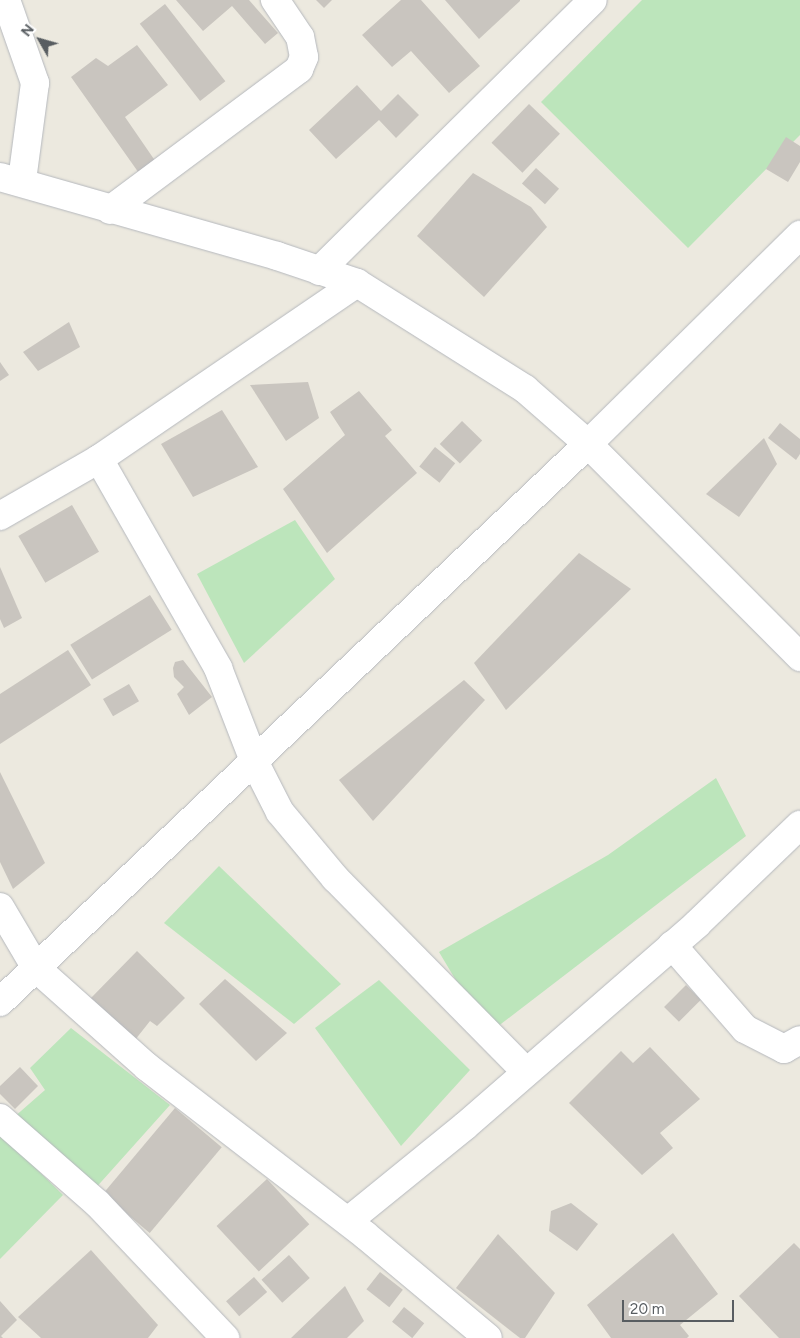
<!DOCTYPE html>
<html>
<head>
<meta charset="utf-8">
<style>
  body { margin:0 }
  #map { position:relative; width:800px; height:1338px; overflow:hidden; background:#ece9df; font-family:Figtree,sans-serif }
  div>[style] { position:absolute }
  .green>* { inset:0; background:#bce5bb }
  .building>* { inset:0; background:#c9c5bf; transform-origin:0 0 }
  .roads { filter:drop-shadow(0 0 1px #b5b8bd) drop-shadow(0 0 1px #b5b8bd) }
  .minor>* { height:28px; margin:-14px; padding:0 14px; transform-origin:14px; border-radius:14px; background:#fff }
  .tertiary>* { height:28px; margin:-14px; padding:0 14px; transform-origin:14px; border-radius:14px; background:#fff }
  span { translate:-50% -50%; white-space:nowrap; text-align:center; line-height:1.15; -webkit-text-stroke:4.5px #fff; paint-order:stroke }
  .north { position:absolute; left:15px; top:15px; width:50px; height:50px; -webkit-text-stroke:4px #fff; paint-order:stroke; rotate:308deg; font-size:14px; font-weight:700; line-height:20px; text-align:center; color:#585d61 }
  .north::after { content:''; display:block; margin:auto; width:18px; height:22px; background:#585d61; clip-path:polygon(50% 0,100% 100%,50% 72%,0 100%) }
  .scale { position:absolute; left:622px; top:1300px; width:112px; height:22px; box-sizing:border-box; border:2px solid #585d61; border-top:0; padding-left:6px; font-size:15px; line-height:18px; white-space:nowrap; color:#585d61; -webkit-text-stroke:4px #fff; paint-order:stroke }
</style>
</head>
<body>
<div id="map">
  <div class="green">
    <i style="clip-path:polygon(642px 0,800px 0,800px 135px,688px 248px,541px 102px)"></i>
    <i style="clip-path:polygon(295px 520px,335px 579px,244px 663px,197px 574px)"></i>
    <i style="clip-path:polygon(716px 778px,746px 836px,488px 1034px,439px 952px,608px 855px)"></i>
    <i style="clip-path:polygon(219px 866px,341px 984px,294px 1024px,164px 923px)"></i>
    <i style="clip-path:polygon(379px 980px,470px 1070px,401px 1146px,315px 1028px)"></i>
    <i style="clip-path:polygon(71px 1028px,170px 1105px,93px 1191px,13px 1118px,45px 1090px,30px 1068px)"></i>
    <i style="clip-path:polygon(0 1133px,63px 1195px,0 1259px)"></i>
  </div>
  <div class="building">
    <i style="clip-path:polygon(176px 0,249px 0,278px 33px,265px 44px,232px 6px,203px 31px)"></i>
    <i style="clip-path:polygon(316px 0,332px 0,324px 8px)"></i>
    <i style="clip-path:polygon(401px 0,421px 0,480px 66px,449px 93px,411px 51px,392px 67px,362px 35px)"></i>
    <i style="clip-path:polygon(445px 0,520px 0,520px 1px,479px 39px)"></i>
    <i style="left:165px;top:4px;width:98px;height:32px;rotate:52deg"></i>
    <i style="clip-path:polygon(137px 45px,168px 85px,125px 117px,158px 165px,141px 176px,71px 77px,96px 58px,108px 66px)"></i>
    <i style="clip-path:polygon(357px 85px,381px 111px,398px 94px,419px 115px,396px 138px,379px 120px,336px 159px,309px 130px)"></i>
    <i style="left:529px;top:104px;width:43px;height:54px;rotate:44deg"></i>
    <i style="clip-path:polygon(786px 137px,800px 146px,800px 162px,788px 182px,766px 169px)"></i>
    <i style="left:536px;top:168px;width:31px;height:21px;rotate:42deg"></i>
    <i style="clip-path:polygon(473px 173px,531px 207px,547px 227px,484px 297px,417px 236px)"></i>
    <i style="clip-path:polygon(69px 322px,80px 347px,38px 371px,23px 352px)"></i>
    <i style="clip-path:polygon(0 362px,9px 375px,0 381px)"></i>
    <i style="clip-path:polygon(308px 382px,319px 418px,286px 441px,250px 385px)"></i>
    <i style="clip-path:polygon(359px 391px,392px 430px,385px 436px,417px 473px,327px 553px,283px 489px,345px 435px,330px 412px)"></i>
    <i style="clip-path:polygon(222px 410px,258px 467px,193px 497px,161px 444px)"></i>
    <i style="left:462px;top:421px;width:28px;height:32px;rotate:44deg"></i>
    <i style="clip-path:polygon(780px 423px,800px 439px,800px 454px,796px 460px,768px 438px)"></i>
    <i style="clip-path:polygon(764px 438px,777px 464px,739px 517px,706px 494px)"></i>
    <i style="left:435px;top:447px;width:26px;height:25px;rotate:39deg"></i>
    <i style="left:72px;top:505px;width:54px;height:62px;rotate:60deg"></i>
    <i style="clip-path:polygon(579px 553px,631px 589px,506px 710px,474px 663px)"></i>
    <i style="clip-path:polygon(0 567px,22px 618px,4px 628px,0 619px)"></i>
    <i style="left:150px;top:595px;width:41px;height:94px;rotate:58deg"></i>
    <i style="clip-path:polygon(68px 650px,91px 685px,0 744px,0 694px)"></i>
    <i style="clip-path:polygon(183px 660px,212px 697px,189px 715px,177px 694px,184px 687px,174px 677px,173px 668px,175px 662px)"></i>
    <i style="clip-path:polygon(464px 680px,485px 700px,373px 821px,339px 780px)"></i>
    <i style="left:129px;top:684px;width:20px;height:30px;rotate:60deg"></i>
    <i style="clip-path:polygon(0 772px,45px 863px,13px 889px,0 862px)"></i>
    <i style="clip-path:polygon(137px 951px,185px 998px,157px 1026px,150px 1021px,135px 1040px,90px 999px)"></i>
    <i style="clip-path:polygon(225px 979px,287px 1033px,256px 1061px,199px 1004px)"></i>
    <i style="left:686px;top:985px;width:21px;height:31px;rotate:45deg"></i>
    <i style="clip-path:polygon(650px 1047px,700px 1099px,660px 1133px,673px 1148px,642px 1175px,569px 1103px,621px 1051px,633px 1063px)"></i>
    <i style="clip-path:polygon(20px 1067px,38px 1086px,15px 1109px,0 1094px,0 1086px)"></i>
    <i style="left:175px;top:1108px;width:61px;height:112px;rotate:40deg"></i>
    <i style="left:267px;top:1179px;width:62px;height:69px;rotate:47deg"></i>
    <i style="clip-path:polygon(571px 1203px,598px 1224px,577px 1251px,549px 1231px,551px 1211px)"></i>
    <i style="clip-path:polygon(673px 1233px,718px 1294px,680px 1325px,689px 1336px,687px 1338px,611px 1338px,587px 1305px)"></i>
    <i style="clip-path:polygon(498px 1234px,555px 1293px,525px 1338px,520px 1338px,456px 1288px)"></i>
    <i style="clip-path:polygon(794px 1243px,800px 1249px,800px 1338px,779px 1338px,739px 1296px)"></i>
    <i style="clip-path:polygon(91px 1250px,158px 1325px,148px 1338px,41px 1338px,18px 1317px)"></i>
    <i style="left:289px;top:1255px;width:31px;height:37px;rotate:48deg"></i>
    <i style="left:380px;top:1272px;width:29px;height:22px;rotate:38deg"></i>
    <i style="left:254px;top:1277px;width:20px;height:37px;rotate:49deg"></i>
    <i style="clip-path:polygon(345px 1286px,364px 1321px,347px 1338px,291px 1338px)"></i>
    <i style="clip-path:polygon(0 1301px,17px 1320px,1px 1336px,3px 1338px,0 1338px)"></i>
    <i style="left:404px;top:1307px;width:26px;height:19px;rotate:39deg"></i>
  </div>
  <div class="roads">
    <div class="minor">
      <i style="left:6px;top:0;width:88px;rotate:70.7deg"></i>
      <i style="left:35px;top:83px;width:99px;rotate:97.6deg"></i>
      <i style="left:0;top:177px;width:288px;rotate:15.9deg"></i>
      <i style="left:277px;top:256px;width:84px;rotate:18.6deg"></i>
      <i style="left:357px;top:283px;width:199px;rotate:32.2deg"></i>
      <i style="left:525px;top:389px;width:84px;rotate:41.1deg"></i>
      <i style="left:110px;top:210px;width:236px;rotate:-36.7deg"></i>
      <i style="left:299px;top:69px;width:13px;rotate:-67deg"></i>
      <i style="left:304px;top:57px;width:20px;rotate:-101deg"></i>
      <i style="left:300px;top:37px;width:45px;rotate:-124deg"></i>
      <i style="left:319px;top:271px;width:385px;rotate:-44.7deg"></i>
      <i style="left:99px;top:459px;width:241px;rotate:60.3deg"></i>
      <i style="left:218px;top:668px;width:100px;rotate:68.8deg"></i>
      <i style="left:254px;top:761px;width:57px;rotate:63deg"></i>
      <i style="left:280px;top:812px;width:86px;rotate:50.2deg"></i>
      <i style="left:335px;top:878px;width:272px;rotate:45.4deg"></i>
      <i style="left:0;top:516px;width:114px;rotate:-29.9deg"></i>
      <i style="left:99px;top:459px;width:312px;rotate:-34.3deg"></i>
      <i style="left:0;top:907px;width:71px;rotate:59.5deg"></i>
      <i style="left:36px;top:968px;width:149px;rotate:41.7deg"></i>
      <i style="left:147px;top:1067px;width:275px;rotate:37.6deg"></i>
      <i style="left:365px;top:1235px;width:160px;rotate:39.9deg"></i>
      <i style="left:672px;top:945px;width:111px;rotate:49deg"></i>
      <i style="left:745px;top:1029px;width:44px;rotate:27.1deg"></i>
      <i style="left:784px;top:1049px;width:18px;rotate:-29deg"></i>
      <i style="left:0;top:1118px;width:130px;rotate:41.3deg"></i>
      <i style="left:98px;top:1204px;width:185px;rotate:46.5deg"></i>
      <i style="left:348px;top:1221px;width:151px;rotate:-39.1deg"></i>
      <i style="left:465px;top:1126px;width:308px;rotate:-41deg"></i>
      <i style="left:697px;top:924px;width:143px;rotate:-43.9deg"></i>
    </div>
    <div class="tertiary">
      <i style="left:588px;top:444px;width:301px;rotate:45.1deg"></i>
      <i style="left:0;top:1002px;width:811px;rotate:-43.5deg"></i>
      <i style="left:588px;top:444px;width:298px;rotate:-44.6deg"></i>
    </div>
  </div>
  <div class="north">N</div>
  <div class="scale">20 m</div>
</div>
</body>
</html>
